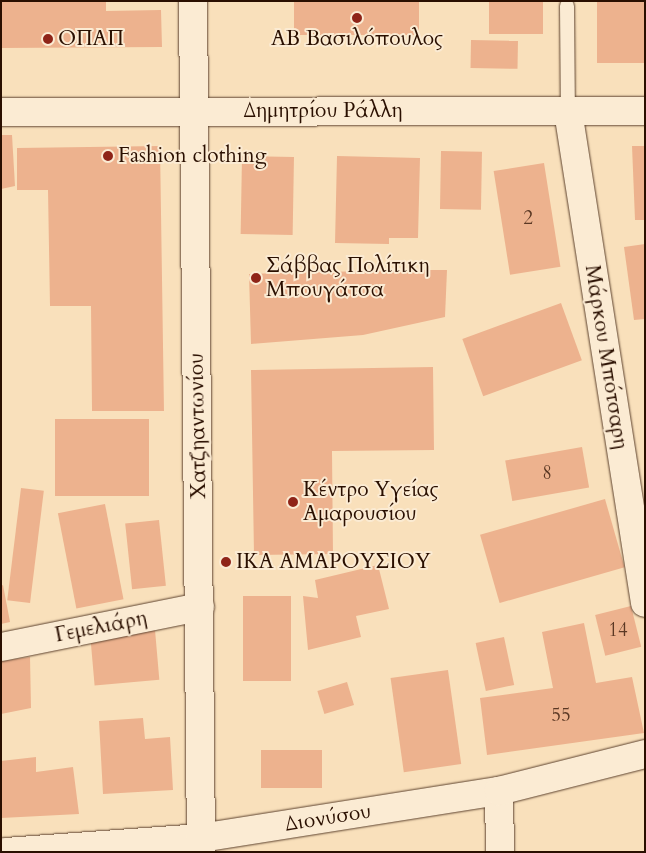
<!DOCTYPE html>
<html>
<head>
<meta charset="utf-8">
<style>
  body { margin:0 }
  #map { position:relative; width:646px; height:853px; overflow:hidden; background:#f9e0bb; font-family:Cardo,serif }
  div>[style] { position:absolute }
  .building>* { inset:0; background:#edb28e; transform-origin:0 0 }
  .roads { filter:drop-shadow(0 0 1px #5e432f) drop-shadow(0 0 1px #5e432f) }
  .lane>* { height:14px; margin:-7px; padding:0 7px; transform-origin:7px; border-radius:7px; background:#fbebd3 }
  .street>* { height:28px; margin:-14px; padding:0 14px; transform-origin:14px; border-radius:14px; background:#fbebd3 }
  .secondary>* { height:28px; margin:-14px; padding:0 14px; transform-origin:14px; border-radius:14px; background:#fbebd3 }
  .dots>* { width:14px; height:14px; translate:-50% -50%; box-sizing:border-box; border:2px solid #fbebd3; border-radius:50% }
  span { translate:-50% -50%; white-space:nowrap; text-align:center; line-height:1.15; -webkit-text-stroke:4px #fbebd3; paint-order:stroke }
  .number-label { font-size:19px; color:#5b3824 }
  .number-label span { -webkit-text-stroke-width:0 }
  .poi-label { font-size:21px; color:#2a0f00 }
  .left { translate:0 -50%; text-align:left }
  .street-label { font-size:21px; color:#2a0f00 }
  .frame { position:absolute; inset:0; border:2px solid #2a0f00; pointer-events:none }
</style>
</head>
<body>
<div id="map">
  <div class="building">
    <i style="clip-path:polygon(1px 1px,106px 1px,106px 11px,161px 10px,162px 47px,1px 48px)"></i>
    <i style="left:294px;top:1px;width:125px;height:34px"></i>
    <i style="left:489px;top:1px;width:54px;height:33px"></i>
    <i style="left:597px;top:1px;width:48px;height:62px"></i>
    <i style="left:471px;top:40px;width:47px;height:28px;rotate:1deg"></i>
    <i style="clip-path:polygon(1px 135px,12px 135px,15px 186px,1px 189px)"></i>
    <i style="clip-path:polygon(160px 146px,164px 411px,92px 411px,91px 306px,50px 306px,48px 190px,17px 190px,17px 148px)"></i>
    <i style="clip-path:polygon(632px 146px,645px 146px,645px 220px,635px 220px)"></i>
    <i style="left:441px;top:151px;width:41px;height:58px;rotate:1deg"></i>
    <i style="left:242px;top:156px;width:52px;height:78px;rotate:1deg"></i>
    <i style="clip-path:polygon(337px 156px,420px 158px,418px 238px,389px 238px,389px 244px,335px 243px)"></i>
    <i style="left:544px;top:163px;width:105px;height:51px;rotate:81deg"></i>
    <i style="clip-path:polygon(645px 244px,645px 319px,634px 320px,624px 247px)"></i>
    <i style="clip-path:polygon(408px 270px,447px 270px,445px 317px,363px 335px,251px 344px,249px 274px)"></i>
    <i style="left:561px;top:303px;width:61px;height:105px;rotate:70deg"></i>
    <i style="clip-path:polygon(433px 367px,434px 450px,332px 451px,333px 554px,254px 555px,251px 370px)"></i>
    <i style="left:149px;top:419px;width:77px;height:94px;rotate:90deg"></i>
    <i style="left:582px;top:447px;width:41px;height:78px;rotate:80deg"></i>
    <i style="left:21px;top:488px;width:23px;height:113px;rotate:7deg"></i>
    <i style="left:605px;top:499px;width:71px;height:130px;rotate:74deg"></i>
    <i style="left:105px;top:504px;width:97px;height:48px;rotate:79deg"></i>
    <i style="left:159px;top:520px;width:66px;height:34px;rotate:84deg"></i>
    <i style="clip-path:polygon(378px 565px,389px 609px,356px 616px,361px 637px,308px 650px,303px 596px,318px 598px,315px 580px)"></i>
    <i style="clip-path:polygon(3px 585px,10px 622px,1px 624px,1px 586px)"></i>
    <i style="left:243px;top:596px;width:48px;height:85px"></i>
    <i style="left:631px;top:606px;width:42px;height:37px;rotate:76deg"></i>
    <i style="clip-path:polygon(584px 623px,596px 683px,632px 677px,644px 733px,487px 755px,480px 698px,553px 688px,542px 632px)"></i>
    <i style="left:155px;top:630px;width:50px;height:65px;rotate:85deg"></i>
    <i style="left:504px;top:637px;width:49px;height:29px;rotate:78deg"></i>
    <i style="clip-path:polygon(30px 657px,31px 708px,1px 714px,1px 661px)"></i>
    <i style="left:448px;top:670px;width:95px;height:58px;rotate:82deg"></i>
    <i style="left:347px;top:682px;width:24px;height:31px;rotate:73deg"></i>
    <i style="clip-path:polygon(143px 718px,145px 739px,170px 737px,173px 790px,103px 794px,99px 721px)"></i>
    <i style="left:261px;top:750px;width:61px;height:38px"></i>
    <i style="clip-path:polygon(36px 757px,36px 772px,73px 767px,79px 814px,1px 818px,1px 761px)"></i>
  </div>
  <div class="roads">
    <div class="lane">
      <i style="left:567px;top:6px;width:105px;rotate:89.5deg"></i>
    </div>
    <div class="street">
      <i style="left:568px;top:111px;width:498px;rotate:81.1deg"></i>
      <i style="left:1px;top:647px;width:203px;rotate:-11.4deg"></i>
      <i style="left:499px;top:791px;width:61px;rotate:89.1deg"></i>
      <i style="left:6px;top:852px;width:196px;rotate:-4.1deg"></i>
      <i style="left:201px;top:838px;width:302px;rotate:-9deg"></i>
      <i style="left:499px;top:791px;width:151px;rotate:-14.2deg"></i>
    </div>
    <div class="secondary">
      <i style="left:193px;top:1px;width:851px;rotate:89.46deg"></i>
      <i style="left:1px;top:112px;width:644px;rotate:-0.09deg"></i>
    </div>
  </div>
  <div class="dots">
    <i style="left:357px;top:18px;background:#8f2418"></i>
    <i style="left:48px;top:39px;background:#8f2418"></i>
    <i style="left:108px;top:156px;background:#8f2418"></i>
    <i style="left:256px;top:278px;background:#8f2418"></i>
    <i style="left:293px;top:502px;background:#8f2418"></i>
    <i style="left:226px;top:562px;background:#8f2418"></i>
  </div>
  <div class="number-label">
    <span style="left:528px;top:219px">2</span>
    <span style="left:547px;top:474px">8</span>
    <span style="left:618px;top:631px">14</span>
    <span style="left:561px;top:716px">55</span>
  </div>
  <div class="poi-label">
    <span class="left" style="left:58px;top:39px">ΟΠΑΠ</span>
    <span style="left:357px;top:39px">ΑΒ Βασιλόπουλος</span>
    <span class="left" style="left:118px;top:156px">Fashion clothing</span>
    <span class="left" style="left:266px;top:278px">Σάββας Πολίτικη<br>Μπουγάτσα</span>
    <span class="left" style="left:303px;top:502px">Κέντρο Υγείας<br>Αμαρουσίου</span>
    <span class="left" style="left:236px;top:562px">ΙΚΑ ΑΜΑΡΟΥΣΙΟΥ</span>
  </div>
  <div class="street-label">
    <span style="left:323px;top:111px">Δημητρίου Ράλλη</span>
    <span style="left:606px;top:357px;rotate:81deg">Μάρκου Μπότσαρη</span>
    <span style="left:198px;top:426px;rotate:-91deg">Χατζηαντωνίου</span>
    <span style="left:101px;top:627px;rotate:-11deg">Γεμελιάρη</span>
    <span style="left:328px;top:818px;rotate:-9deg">Διονύσου</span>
  </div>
  <div class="frame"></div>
</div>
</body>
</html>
